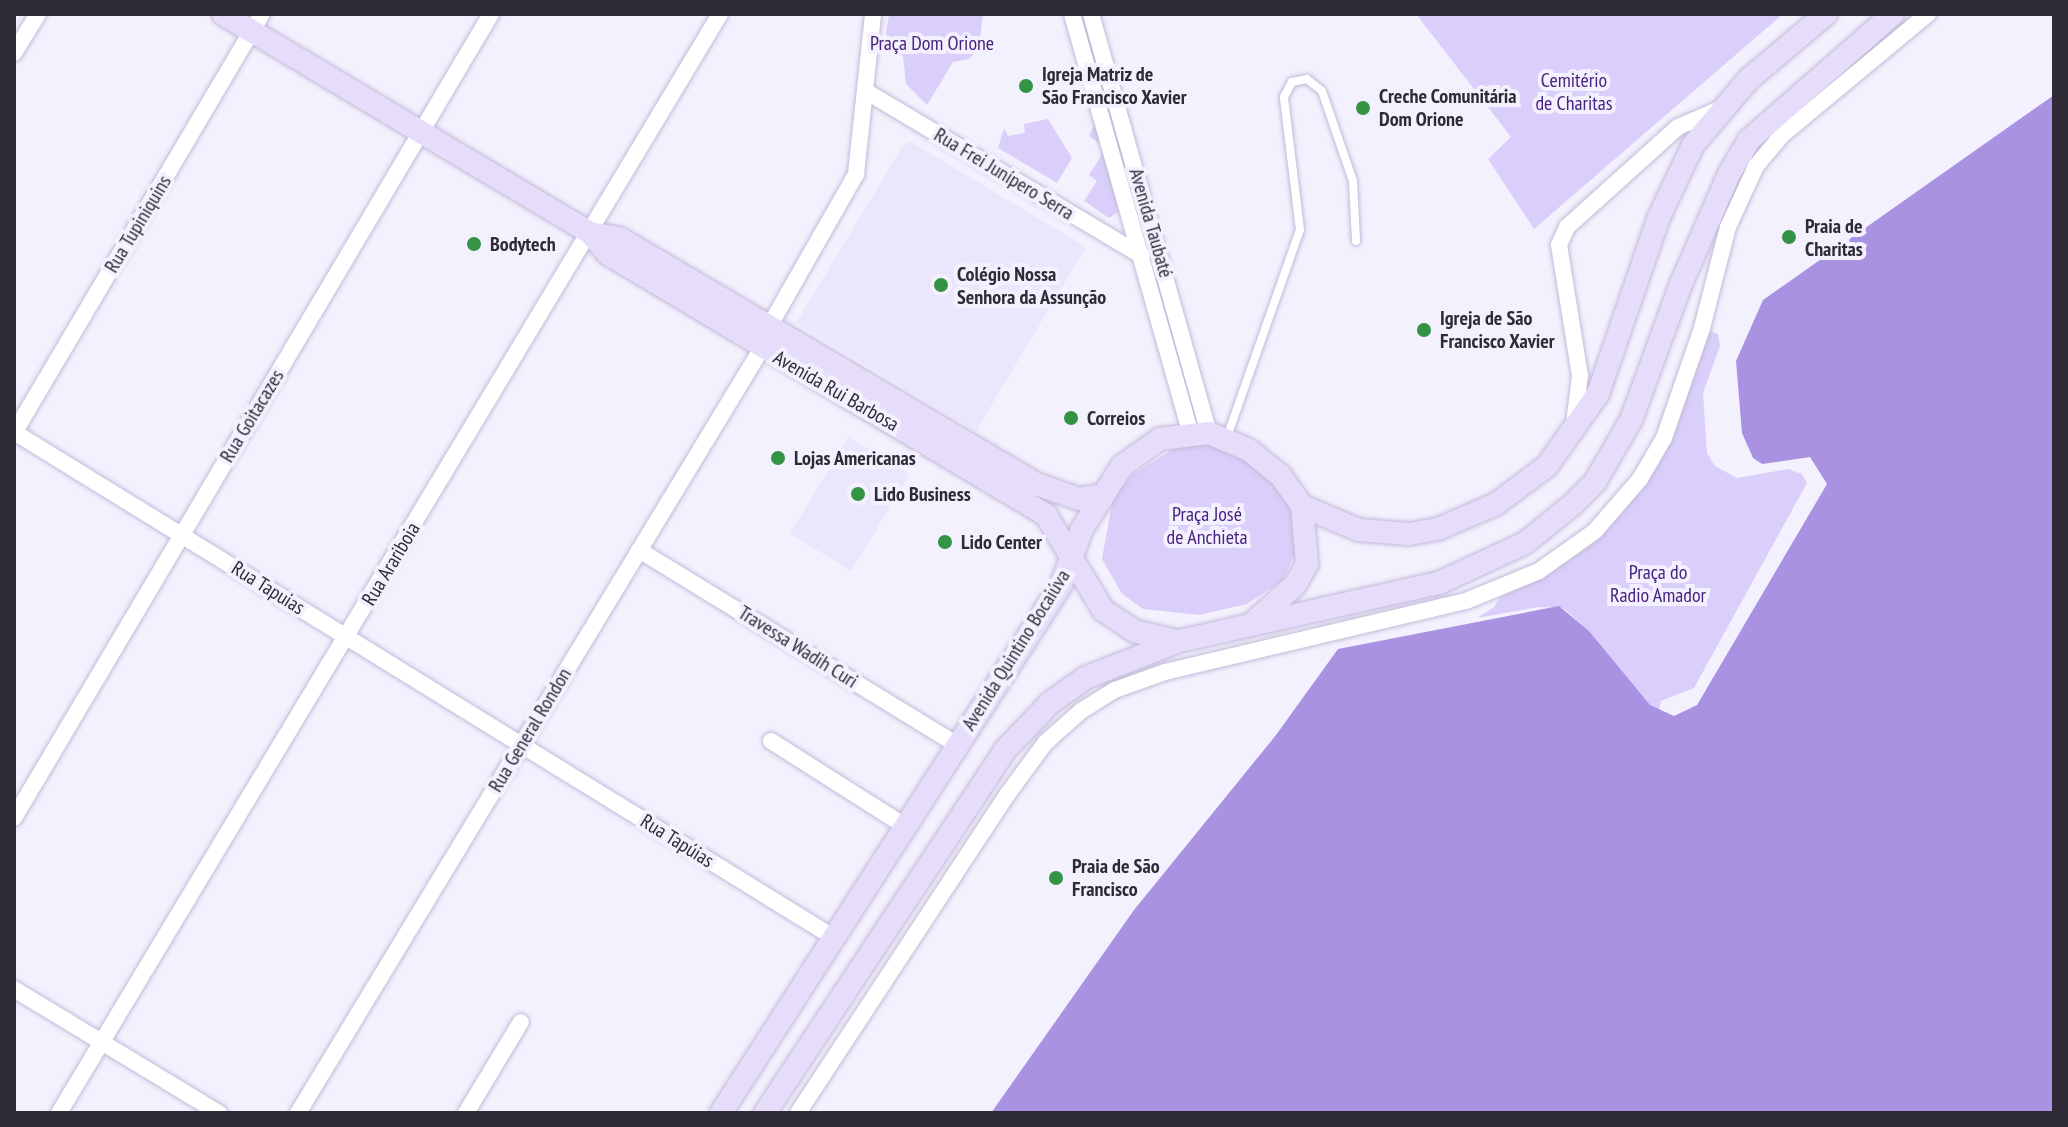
<!DOCTYPE html>
<html>
<head>
<meta charset="utf-8">
<style>
  body { margin:0 }
  #map { position:relative; width:2068px; height:1127px; overflow:hidden; background:#f4f1fe; font-family:"PT Sans Narrow",sans-serif }
  div>[style] { position:absolute }
  .built>* { inset:0; background:#ece6fd; transform-origin:0 0 }
  .green>* { inset:0; background:#dacffa }
  .water>* { inset:0; background:#aa92e3 }
  .roads { filter:drop-shadow(0 0 2px #c2bbd9) drop-shadow(0 0 2px #c2bbd9) }
  .lane>* { height:8px; margin:-4px; padding:0 4px; transform-origin:4px; border-radius:4px; background:#fff }
  .street>* { height:16px; margin:-8px; padding:0 8px; transform-origin:8px; border-radius:8px; background:#fff }
  .secondary>* { height:22px; margin:-11px; padding:0 11px; transform-origin:11px; border-radius:11px; background:#e6ddfa }
  .dots>* { width:22px; height:22px; translate:-50% -50%; box-sizing:border-box; border:4px solid #f4f1fe; border-radius:50% }
  span { translate:-50% -50%; white-space:nowrap; text-align:center; line-height:1.15; -webkit-text-stroke:8px #f4f1fe; paint-order:stroke }
  .park-label { font-size:20px; color:#48227f }
  .poi-label { font-size:20px; color:#2e2b37; font-weight:700 }
  .left { translate:0 -50%; text-align:left }
  .street-label { font-size:20px; color:#2e2b37 }
  .frame { position:absolute; inset:0; border:16px solid #2e2b37; pointer-events:none }
</style>
</head>
<body>
<div id="map">
  <div class="built">
    <i style="clip-path:polygon(911px 142px,1086px 247px,976px 431px,796px 323px,903px 145px)"></i>
    <i style="left:848px;top:437px;width:72px;height:113px;rotate:31deg"></i>
  </div>
  <div class="green">
    <i style="clip-path:polygon(889px 14px,983px 14px,979px 49px,969px 59px,953px 62px,927px 105px,906px 84px,903px 56px,893px 52px,886px 34px)"></i>
    <i style="clip-path:polygon(1416px 14px,1783px 14px,1534px 229px,1488px 159px,1511px 137px)"></i>
    <i style="clip-path:polygon(1108px 117px,1133px 182px,1131px 204px,1109px 218px,1084px 201px,1097px 181px,1089px 175px,1106px 148px,1089px 136px,1095px 123px)"></i>
    <i style="clip-path:polygon(1048px 119px,1072px 158px,1057px 183px,998px 148px,1004px 128px,1008px 136px,1025px 133px,1024px 124px)"></i>
    <i style="clip-path:polygon(1702px 328px,1718px 334px,1720px 346px,1703px 393px,1707px 453px,1715px 466px,1737px 478px,1788px 469px,1802px 474px,1807px 483px,1694px 688px,1661px 701px,1659px 711px,1642px 699px,1589px 631px,1563px 608px,1538px 607px,1477px 618px,1493px 608px,1512px 582px,1565px 555px,1640px 479px)"></i>
    <i style="clip-path:polygon(1189px 439px,1249px 453px,1297px 510px,1299px 547px,1282px 581px,1247px 604px,1199px 615px,1143px 609px,1122px 594px,1102px 559px,1113px 497px,1132px 475px)"></i>
  </div>
  <div class="water">
    <i style="clip-path:polygon(2054px 95px,2054px 1113px,991px 1113px,1134px 910px,1276px 735px,1338px 649px,1559px 606px,1589px 631px,1650px 705px,1674px 716px,1697px 705px,1827px 484px,1810px 457px,1762px 464px,1753px 458px,1742px 433px,1736px 361px,1763px 300px)"></i>
  </div>
  <div class="roads">
    <div class="lane">
      <i style="left:1227px;top:437px;width:219px;rotate:-70.6deg"></i>
      <i style="left:1300px;top:230px;width:134px;rotate:-96.9deg"></i>
      <i style="left:1284px;top:97px;width:17px;rotate:-62deg"></i>
      <i style="left:1292px;top:82px;width:15px;rotate:-11deg"></i>
      <i style="left:1307px;top:79px;width:19px;rotate:39deg"></i>
      <i style="left:1322px;top:91px;width:95px;rotate:71deg"></i>
      <i style="left:1353px;top:181px;width:60px;rotate:87.1deg"></i>
    </div>
    <div class="street">
      <i style="left:1072px;top:14px;width:434px;rotate:74.2deg"></i>
      <i style="left:1091px;top:14px;width:435px;rotate:74.3deg"></i>
      <i style="left:14px;top:53px;width:46px;rotate:-58.4deg"></i>
      <i style="left:867px;top:92px;width:320px;rotate:30.8deg"></i>
      <i style="left:770px;top:325px;width:174px;rotate:-60.3deg"></i>
      <i style="left:856px;top:174px;width:161px;rotate:-83.9deg"></i>
      <i style="left:1574px;top:424px;width:48px;rotate:-82.9deg"></i>
      <i style="left:1580px;top:376px;width:133px;rotate:-99.1deg"></i>
      <i style="left:1559px;top:245px;width:20px;rotate:-66deg"></i>
      <i style="left:1567px;top:227px;width:149px;rotate:-42deg"></i>
      <i style="left:1678px;top:127px;width:43px;rotate:-23deg"></i>
      <i style="left:14px;top:432px;width:962px;rotate:31.66deg"></i>
      <i style="left:14px;top:433px;width:487px;rotate:-59.4deg"></i>
      <i style="left:639px;top:550px;width:373px;rotate:31.5deg"></i>
      <i style="left:771px;top:741px;width:159px;rotate:32.4deg"></i>
      <i style="left:14px;top:818px;width:935px;rotate:-59.32deg"></i>
      <i style="left:14px;top:989px;width:240px;rotate:31.2deg"></i>
      <i style="left:59px;top:1113px;width:1282px;rotate:-58.97deg"></i>
      <i style="left:298px;top:1113px;width:895px;rotate:-58.76deg"></i>
      <i style="left:466px;top:1113px;width:106px;rotate:-58.9deg"></i>
      <i style="left:798px;top:1113px;width:381px;rotate:-56.7deg"></i>
      <i style="left:1007px;top:795px;width:64px;rotate:-53.8deg"></i>
      <i style="left:1045px;top:743px;width:48px;rotate:-41.6deg"></i>
      <i style="left:1081px;top:711px;width:40px;rotate:-32deg"></i>
      <i style="left:1115px;top:690px;width:53px;rotate:-19.8deg"></i>
      <i style="left:1165px;top:672px;width:309px;rotate:-13.3deg"></i>
      <i style="left:1466px;top:601px;width:79px;rotate:-22.3deg"></i>
      <i style="left:1539px;top:571px;width:69px;rotate:-35.5deg"></i>
      <i style="left:1595px;top:531px;width:69px;rotate:-49.1deg"></i>
      <i style="left:1640px;top:479px;width:48px;rotate:-59.7deg"></i>
      <i style="left:1664px;top:438px;width:116px;rotate:-70.9deg"></i>
      <i style="left:1702px;top:328px;width:104px;rotate:-75.6deg"></i>
      <i style="left:1728px;top:227px;width:67px;rotate:-65.3deg"></i>
      <i style="left:1756px;top:166px;width:40px;rotate:-50deg"></i>
      <i style="left:1782px;top:135px;width:190px;rotate:-39.7deg"></i>
    </div>
    <div class="secondary">
      <i style="left:223px;top:14px;width:427px;rotate:30.8deg"></i>
      <i style="left:590px;top:233px;width:29px;rotate:10deg"></i>
      <i style="left:619px;top:238px;width:487px;rotate:30.5deg"></i>
      <i style="left:1039px;top:485px;width:42px;rotate:19.3deg"></i>
      <i style="left:1079px;top:499px;width:23px;rotate:-10deg"></i>
      <i style="left:590px;top:233px;width:28px;rotate:49deg"></i>
      <i style="left:608px;top:254px;width:510px;rotate:30.79deg"></i>
      <i style="left:1046px;top:515px;width:111px;rotate:59deg"></i>
      <i style="left:1103px;top:610px;width:37px;rotate:34deg"></i>
      <i style="left:1134px;top:631px;width:44px;rotate:13.1deg"></i>
      <i style="left:1256px;top:620px;width:52px;rotate:-41.9deg"></i>
      <i style="left:1295px;top:585px;width:24px;rotate:-60deg"></i>
      <i style="left:1307px;top:564px;width:58px;rotate:-94.9deg"></i>
      <i style="left:721px;top:1113px;width:628px;rotate:-57.22deg"></i>
      <i style="left:1061px;top:585px;width:60px;rotate:-69.4deg"></i>
      <i style="left:1082px;top:529px;width:75px;rotate:-57.6deg"></i>
      <i style="left:1122px;top:466px;width:47px;rotate:-35.4deg"></i>
      <i style="left:1160px;top:439px;width:49px;rotate:-7deg"></i>
      <i style="left:1209px;top:433px;width:43px;rotate:23deg"></i>
      <i style="left:1249px;top:450px;width:41px;rotate:39.1deg"></i>
      <i style="left:1281px;top:476px;width:37px;rotate:55deg"></i>
      <i style="left:1302px;top:506px;width:62px;rotate:22.8deg"></i>
      <i style="left:1359px;top:530px;width:50px;rotate:4.6deg"></i>
      <i style="left:1409px;top:534px;width:29px;rotate:-10deg"></i>
      <i style="left:1438px;top:529px;width:63px;rotate:-23.3deg"></i>
      <i style="left:1496px;top:504px;width:64px;rotate:-36.7deg"></i>
      <i style="left:1547px;top:466px;width:88px;rotate:-54.7deg"></i>
      <i style="left:1598px;top:394px;width:187px;rotate:-71deg"></i>
      <i style="left:1659px;top:217px;width:80px;rotate:-64.7deg"></i>
      <i style="left:1693px;top:145px;width:87px;rotate:-49.7deg"></i>
      <i style="left:1749px;top:79px;width:101px;rotate:-40.2deg"></i>
      <i style="left:765px;top:1113px;width:435px;rotate:-56.5deg"></i>
      <i style="left:1005px;top:750px;width:65px;rotate:-46.2deg"></i>
      <i style="left:1050px;top:703px;width:43px;rotate:-35.5deg"></i>
      <i style="left:1085px;top:678px;width:101px;rotate:-21.5deg"></i>
      <i style="left:1179px;top:641px;width:266px;rotate:-12.6deg"></i>
      <i style="left:1439px;top:583px;width:95px;rotate:-24.9deg"></i>
      <i style="left:1525px;top:543px;width:60px;rotate:-39deg"></i>
      <i style="left:1572px;top:505px;width:33px;rotate:-45deg"></i>
      <i style="left:1595px;top:482px;width:72px;rotate:-59.9deg"></i>
      <i style="left:1631px;top:420px;width:145px;rotate:-69.8deg"></i>
      <i style="left:1681px;top:284px;width:122px;rotate:-66.4deg"></i>
      <i style="left:1730px;top:172px;width:37px;rotate:-59deg"></i>
      <i style="left:1749px;top:140px;width:191px;rotate:-41.2deg"></i>
    </div>
  </div>
  <div class="dots">
    <i style="left:1026px;top:86px;background:#359346"></i>
    <i style="left:1363px;top:108px;background:#359346"></i>
    <i style="left:1789px;top:237px;background:#359346"></i>
    <i style="left:474px;top:244px;background:#359346"></i>
    <i style="left:941px;top:285px;background:#359346"></i>
    <i style="left:1424px;top:330px;background:#359346"></i>
    <i style="left:1071px;top:418px;background:#359346"></i>
    <i style="left:778px;top:458px;background:#359346"></i>
    <i style="left:858px;top:494px;background:#359346"></i>
    <i style="left:945px;top:542px;background:#359346"></i>
    <i style="left:1056px;top:878px;background:#359346"></i>
  </div>
  <div class="park-label">
    <span style="left:932px;top:43px">Praça Dom Orione</span>
    <span style="left:1574px;top:92px">Cemitério<br>de Charitas</span>
    <span style="left:1207px;top:526px">Praça José<br>de Anchieta</span>
    <span style="left:1658px;top:584px">Praça do<br>Radio Amador</span>
  </div>
  <div class="poi-label">
    <span class="left" style="left:1042px;top:86px">Igreja Matriz de<br>São Francisco Xavier</span>
    <span class="left" style="left:1379px;top:108px">Creche Comunitária<br>Dom Orione</span>
    <span class="left" style="left:1805px;top:238px">Praia de<br>Charitas</span>
    <span class="left" style="left:490px;top:244px">Bodytech</span>
    <span class="left" style="left:957px;top:286px">Colégio Nossa<br>Senhora da Assunção</span>
    <span class="left" style="left:1440px;top:330px">Igreja de São<br>Francisco Xavier</span>
    <span class="left" style="left:1087px;top:418px">Correios</span>
    <span class="left" style="left:794px;top:458px">Lojas Americanas</span>
    <span class="left" style="left:874px;top:494px">Lido Business</span>
    <span class="left" style="left:961px;top:542px">Lido Center</span>
    <span class="left" style="left:1072px;top:878px">Praia de São<br>Francisco</span>
  </div>
  <div class="street-label">
    <span style="left:1004px;top:174px;rotate:31deg">Rua Frei Junípero Serra</span>
    <span style="left:1151px;top:223px;rotate:74deg">Avenida Taubaté</span>
    <span style="left:138px;top:224px;rotate:-59deg">Rua Tupiniquins</span>
    <span style="left:836px;top:391px;rotate:30deg">Avenida Rui Barbosa</span>
    <span style="left:252px;top:416px;rotate:-59deg">Rua Goitacazes</span>
    <span style="left:391px;top:564px;rotate:-59deg">Rua Arariboia</span>
    <span style="left:268px;top:588px;rotate:32deg">Rua Tapuias</span>
    <span style="left:798px;top:647px;rotate:32deg">Travessa Wadih Curi</span>
    <span style="left:1016px;top:650px;rotate:-58deg">Avenida Quintino Bocaiúva</span>
    <span style="left:530px;top:730px;rotate:-59deg">Rua General Rondon</span>
    <span style="left:677px;top:841px;rotate:32deg">Rua Tapúias</span>
  </div>
  <div class="frame"></div>
</div>
</body>
</html>
